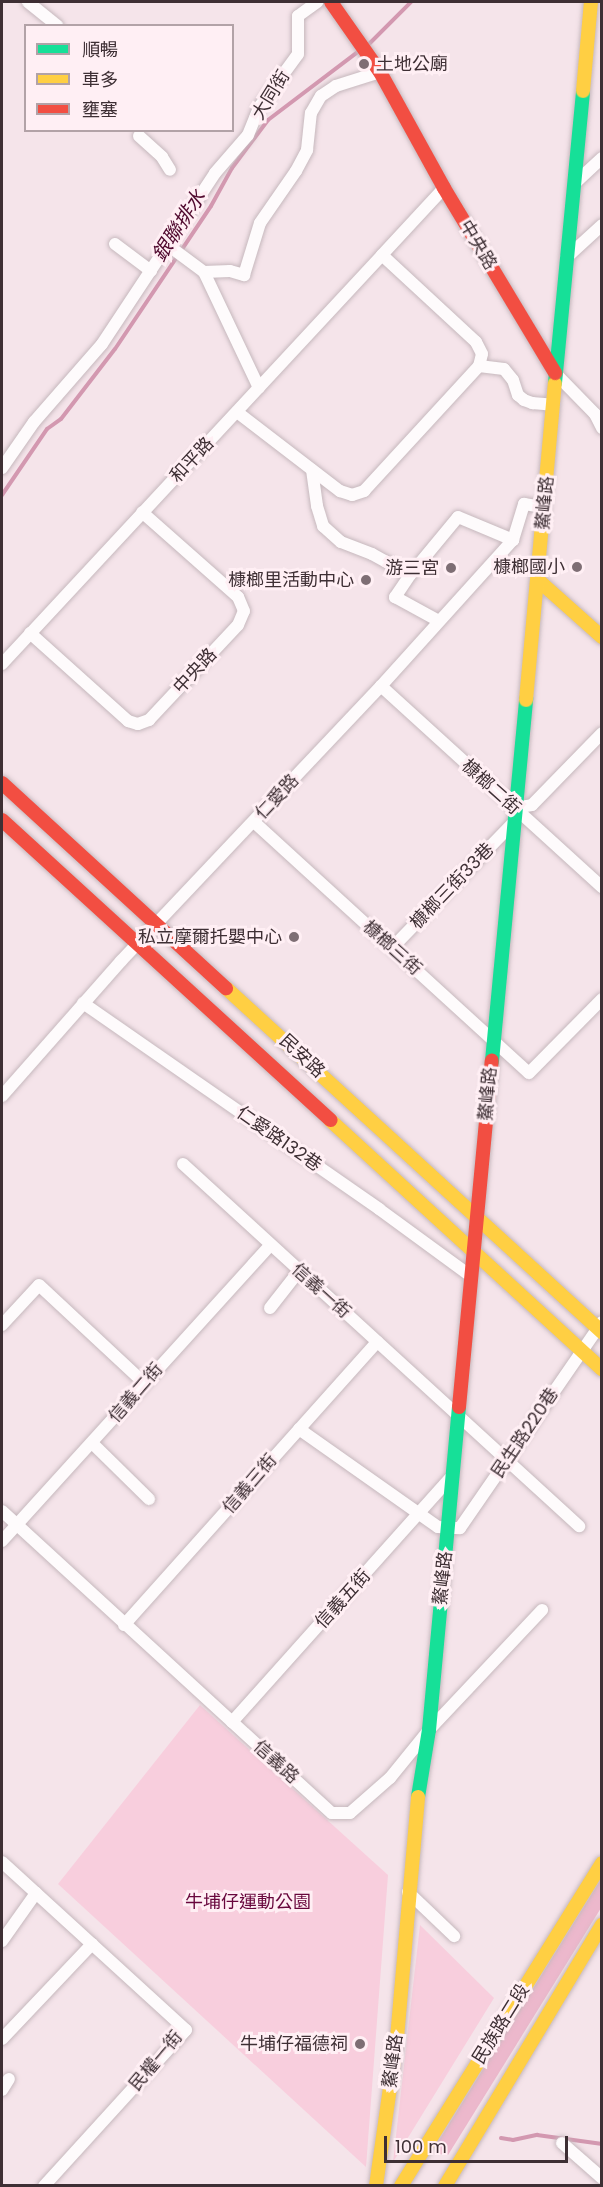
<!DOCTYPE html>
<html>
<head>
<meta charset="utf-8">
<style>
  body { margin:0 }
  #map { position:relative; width:603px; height:2187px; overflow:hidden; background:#f5e4ea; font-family:Poppins,"Noto Sans TC",sans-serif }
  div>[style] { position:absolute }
  .green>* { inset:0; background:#f8cedd }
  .forest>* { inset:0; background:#ecb8cc }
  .stream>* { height:4px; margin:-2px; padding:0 2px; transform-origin:2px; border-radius:2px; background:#d398b0 }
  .roads { filter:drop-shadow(0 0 2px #c6b8bd) drop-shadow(0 0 2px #c6b8bd) }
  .street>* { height:12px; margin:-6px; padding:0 6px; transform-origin:6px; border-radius:6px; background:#fefbfc }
  .fast>* { height:14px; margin:-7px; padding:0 7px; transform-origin:7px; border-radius:7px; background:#16e098 }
  .slow>* { height:14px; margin:-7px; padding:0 7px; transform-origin:7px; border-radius:7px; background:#ffcf43 }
  .jam>* { height:14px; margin:-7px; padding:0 7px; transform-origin:7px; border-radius:7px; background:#f24e42 }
  .dots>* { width:16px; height:16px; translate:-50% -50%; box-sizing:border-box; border:3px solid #ffeff4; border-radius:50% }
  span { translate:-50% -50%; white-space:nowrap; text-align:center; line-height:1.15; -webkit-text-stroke:6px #ffeff4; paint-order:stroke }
  .poi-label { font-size:18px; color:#3e2f34 }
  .left { translate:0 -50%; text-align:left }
  .right { translate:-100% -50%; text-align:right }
  .street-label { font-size:18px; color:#3e2f34 }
  .park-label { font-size:18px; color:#68073d }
  .water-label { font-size:20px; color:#50092e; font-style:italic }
  .frame { position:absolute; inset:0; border:3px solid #3e2f34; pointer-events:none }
  .legend { position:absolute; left:24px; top:24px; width:210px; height:108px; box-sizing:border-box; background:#ffeff4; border:2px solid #b2a2a7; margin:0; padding:8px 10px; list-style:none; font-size:18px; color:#3e2f34 }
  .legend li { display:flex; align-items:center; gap:12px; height:30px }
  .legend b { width:30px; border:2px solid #b2a2a7 }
  .scale { position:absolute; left:384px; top:2136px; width:184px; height:27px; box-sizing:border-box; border:3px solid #3e2f34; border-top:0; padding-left:8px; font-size:18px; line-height:21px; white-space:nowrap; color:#3e2f34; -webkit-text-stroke:4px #ffeff4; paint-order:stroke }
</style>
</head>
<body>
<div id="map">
  <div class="green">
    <i style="clip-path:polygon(200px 1705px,388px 1875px,366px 2167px,58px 1884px)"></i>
    <i style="clip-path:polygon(420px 1925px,494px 1998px,393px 2162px)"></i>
  </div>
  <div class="forest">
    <i style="clip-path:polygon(601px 1879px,601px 1908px,448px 2155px,438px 2154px,436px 2145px)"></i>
  </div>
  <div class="stream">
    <i style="left:368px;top:45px;width:61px;rotate:-45deg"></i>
    <i style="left:2px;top:495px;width:80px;rotate:-55.7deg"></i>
    <i style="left:47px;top:429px;width:17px;rotate:-36deg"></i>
    <i style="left:61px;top:419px;width:88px;rotate:-52.4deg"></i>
    <i style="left:115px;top:349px;width:172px;rotate:-56.1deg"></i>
    <i style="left:211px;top:206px;width:43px;rotate:-61.1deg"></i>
    <i style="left:232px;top:168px;width:60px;rotate:-53.1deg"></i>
    <i style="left:268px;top:120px;width:114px;rotate:-37.2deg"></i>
    <i style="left:501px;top:2138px;width:12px;rotate:9deg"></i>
    <i style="left:513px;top:2140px;width:25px;rotate:-12deg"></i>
    <i style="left:537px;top:2135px;width:66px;rotate:7.9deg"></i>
  </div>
  <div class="roads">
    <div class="street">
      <i style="left:28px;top:2px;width:38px;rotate:39deg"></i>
      <i style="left:139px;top:136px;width:31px;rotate:42deg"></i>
      <i style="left:162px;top:157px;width:15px;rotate:58deg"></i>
      <i style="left:574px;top:184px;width:38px;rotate:-43deg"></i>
      <i style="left:444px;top:188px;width:91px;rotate:132.8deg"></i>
      <i style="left:382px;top:255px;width:128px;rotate:42.8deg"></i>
      <i style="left:476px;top:342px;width:13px;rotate:63deg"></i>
      <i style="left:482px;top:354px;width:12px;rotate:104deg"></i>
      <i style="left:115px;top:244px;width:45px;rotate:36.9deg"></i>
      <i style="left:169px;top:246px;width:44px;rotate:36.6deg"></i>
      <i style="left:204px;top:272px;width:128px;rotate:64.6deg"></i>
      <i style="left:566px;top:258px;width:49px;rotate:-42.5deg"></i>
      <i style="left:204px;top:272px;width:26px;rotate:-2deg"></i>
      <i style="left:230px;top:271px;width:15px;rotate:16deg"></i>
      <i style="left:244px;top:275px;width:54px;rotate:-72.9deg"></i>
      <i style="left:260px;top:223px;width:63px;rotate:-55.3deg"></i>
      <i style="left:296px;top:171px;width:24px;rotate:-62deg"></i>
      <i style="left:307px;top:150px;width:37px;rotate:-84deg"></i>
      <i style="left:311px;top:113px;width:20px;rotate:-60deg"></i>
      <i style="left:321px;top:96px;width:18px;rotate:-34deg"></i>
      <i style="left:336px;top:86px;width:46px;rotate:-17.7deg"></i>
      <i style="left:479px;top:366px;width:25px;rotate:7deg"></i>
      <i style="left:504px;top:369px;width:14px;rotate:51deg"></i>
      <i style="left:513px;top:380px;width:16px;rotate:72deg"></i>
      <i style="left:518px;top:395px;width:8px;rotate:40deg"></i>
      <i style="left:524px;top:400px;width:9px;rotate:21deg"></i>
      <i style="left:532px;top:403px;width:21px;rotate:5deg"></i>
      <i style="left:555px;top:373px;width:57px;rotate:45.7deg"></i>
      <i style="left:595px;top:414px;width:16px;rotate:63deg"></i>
      <i style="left:237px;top:412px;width:130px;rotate:37.5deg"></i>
      <i style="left:340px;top:491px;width:13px;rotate:18deg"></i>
      <i style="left:352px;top:495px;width:13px;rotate:-18deg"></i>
      <i style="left:364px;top:491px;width:170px;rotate:-47.4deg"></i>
      <i style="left:2px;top:468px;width:56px;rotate:-55.2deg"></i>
      <i style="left:34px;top:422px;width:103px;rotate:-48.9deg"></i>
      <i style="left:102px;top:344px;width:205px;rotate:-56.5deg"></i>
      <i style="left:215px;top:173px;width:50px;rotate:-49deg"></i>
      <i style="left:248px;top:135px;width:31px;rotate:-68deg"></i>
      <i style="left:260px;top:106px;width:64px;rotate:-53.8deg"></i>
      <i style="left:298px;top:54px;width:38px;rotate:-90deg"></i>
      <i style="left:298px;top:16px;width:24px;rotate:-36deg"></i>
      <i style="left:312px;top:470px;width:36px;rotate:82deg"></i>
      <i style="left:317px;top:506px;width:21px;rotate:73deg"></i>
      <i style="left:323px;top:526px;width:24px;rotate:42deg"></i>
      <i style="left:341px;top:542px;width:33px;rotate:21deg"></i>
      <i style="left:372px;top:554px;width:43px;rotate:28.9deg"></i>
      <i style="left:410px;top:575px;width:27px;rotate:124deg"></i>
      <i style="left:395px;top:597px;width:50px;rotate:28.6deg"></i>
      <i style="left:410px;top:575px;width:75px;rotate:-50.4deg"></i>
      <i style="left:458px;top:517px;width:60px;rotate:22.7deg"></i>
      <i style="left:30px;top:633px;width:132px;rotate:41.9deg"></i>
      <i style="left:128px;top:721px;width:10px;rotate:17deg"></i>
      <i style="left:138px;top:724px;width:12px;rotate:-20deg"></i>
      <i style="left:149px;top:720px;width:130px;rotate:-46.9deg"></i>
      <i style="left:238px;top:625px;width:15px;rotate:-67deg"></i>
      <i style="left:244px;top:611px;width:15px;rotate:-113deg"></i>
      <i style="left:238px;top:597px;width:128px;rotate:-138.5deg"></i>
      <i style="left:2px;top:664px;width:558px;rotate:-47.1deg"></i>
      <i style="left:381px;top:686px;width:299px;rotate:42.3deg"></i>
      <i style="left:514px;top:808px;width:18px;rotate:-9deg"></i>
      <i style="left:532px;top:805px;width:100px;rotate:-45.8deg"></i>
      <i style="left:254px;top:822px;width:372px;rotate:42.4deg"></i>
      <i style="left:529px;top:1073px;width:104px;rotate:-45.4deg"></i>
      <i style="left:392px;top:948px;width:174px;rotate:-45.9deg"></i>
      <i style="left:83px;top:1003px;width:361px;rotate:34.8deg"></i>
      <i style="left:379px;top:1209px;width:115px;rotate:36.2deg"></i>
      <i style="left:2px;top:1096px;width:180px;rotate:-48.6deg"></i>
      <i style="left:121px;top:961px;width:378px;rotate:-46.6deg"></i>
      <i style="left:381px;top:686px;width:197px;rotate:-47.9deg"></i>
      <i style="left:513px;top:540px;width:38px;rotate:-73deg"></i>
      <i style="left:524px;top:504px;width:20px;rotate:9deg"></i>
      <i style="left:183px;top:1164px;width:537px;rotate:42.43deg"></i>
      <i style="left:270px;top:1308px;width:47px;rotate:-51.9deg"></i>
      <i style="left:2px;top:1325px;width:54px;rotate:-47.2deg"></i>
      <i style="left:39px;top:1285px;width:144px;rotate:43deg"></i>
      <i style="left:299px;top:1429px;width:170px;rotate:35.2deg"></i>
      <i style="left:438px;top:1527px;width:22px;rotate:3deg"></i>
      <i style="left:460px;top:1528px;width:250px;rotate:-55.4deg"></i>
      <i style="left:92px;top:1443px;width:80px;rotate:44.5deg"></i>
      <i style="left:2px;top:1511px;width:447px;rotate:42.5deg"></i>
      <i style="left:332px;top:1813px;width:18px"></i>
      <i style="left:350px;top:1813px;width:53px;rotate:-41.2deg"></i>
      <i style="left:390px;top:1778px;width:62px;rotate:-50.9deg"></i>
      <i style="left:429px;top:1730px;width:165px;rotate:-46.7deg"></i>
      <i style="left:2px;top:1541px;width:399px;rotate:-47.8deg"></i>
      <i style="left:124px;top:1625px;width:380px;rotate:-48.2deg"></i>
      <i style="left:232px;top:1722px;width:331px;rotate:-48.2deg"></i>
      <i style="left:2px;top:1862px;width:249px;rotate:42.4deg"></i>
      <i style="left:186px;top:2030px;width:211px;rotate:132.3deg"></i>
      <i style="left:408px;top:1892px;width:64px;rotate:43.7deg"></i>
      <i style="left:2px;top:1941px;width:59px;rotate:-54.7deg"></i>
      <i style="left:2px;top:2039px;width:131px;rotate:-46.5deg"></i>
      <i style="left:2px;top:2090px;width:13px;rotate:-58deg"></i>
      <i style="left:562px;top:2143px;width:53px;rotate:41.2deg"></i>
    </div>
    <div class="fast">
      <i style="left:555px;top:383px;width:293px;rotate:-84.5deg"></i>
      <i style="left:492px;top:1061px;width:363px;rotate:-84.6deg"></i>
      <i style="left:418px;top:1797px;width:68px;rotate:-80.7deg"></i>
      <i style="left:429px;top:1730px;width:324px;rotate:-84.7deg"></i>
    </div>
    <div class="slow">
      <i style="left:583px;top:91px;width:89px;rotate:-84.9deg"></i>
      <i style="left:538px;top:580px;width:86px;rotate:41.7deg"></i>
      <i style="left:526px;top:700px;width:318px;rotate:-84.8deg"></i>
      <i style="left:226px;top:988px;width:510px;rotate:42.46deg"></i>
      <i style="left:330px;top:1120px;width:369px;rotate:42.5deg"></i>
      <i style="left:376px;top:2186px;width:149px;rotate:-81.9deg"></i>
      <i style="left:397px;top:2038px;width:242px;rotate:-85deg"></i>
      <i style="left:401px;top:2186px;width:380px;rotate:-58.1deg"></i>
      <i style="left:445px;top:2186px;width:305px;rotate:-59deg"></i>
    </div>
    <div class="jam">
      <i style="left:331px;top:2px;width:85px;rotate:55deg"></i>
      <i style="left:380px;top:72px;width:132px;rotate:61.1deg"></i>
      <i style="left:444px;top:188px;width:216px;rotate:59deg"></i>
      <i style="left:2px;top:783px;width:304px;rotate:42.5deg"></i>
      <i style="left:2px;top:820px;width:445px;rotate:42.4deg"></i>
      <i style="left:459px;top:1407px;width:348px;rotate:-84.6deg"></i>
    </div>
  </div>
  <div class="dots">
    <i style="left:364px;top:64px;background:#7e6e74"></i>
    <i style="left:577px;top:567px;background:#7e6e74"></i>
    <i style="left:451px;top:568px;background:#7e6e74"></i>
    <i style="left:366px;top:580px;background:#7e6e74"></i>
    <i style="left:294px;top:937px;background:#7e6e74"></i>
    <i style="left:360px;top:2044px;background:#7e6e74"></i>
  </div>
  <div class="poi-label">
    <span class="left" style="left:376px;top:64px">土地公廟</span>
    <span class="right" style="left:565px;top:567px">槺榔國小</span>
    <span class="right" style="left:439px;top:568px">游三宮</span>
    <span class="right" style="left:354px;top:580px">槺榔里活動中心</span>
    <span class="right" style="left:282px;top:937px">私立摩爾托嬰中心</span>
    <span class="right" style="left:348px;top:2044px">牛埔仔福德祠</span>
  </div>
  <div class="street-label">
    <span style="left:271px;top:95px;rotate:-58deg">大同街</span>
    <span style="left:478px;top:245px;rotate:59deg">中央路</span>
    <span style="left:192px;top:460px;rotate:-47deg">和平路</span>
    <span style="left:545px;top:503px;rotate:-85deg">鰲峰路</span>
    <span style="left:195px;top:671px;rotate:-47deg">中央路</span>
    <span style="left:491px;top:787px;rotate:42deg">槺榔二街</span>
    <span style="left:277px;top:797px;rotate:-47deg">仁愛路</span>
    <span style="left:452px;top:886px;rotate:-46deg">槺榔三街33巷</span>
    <span style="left:392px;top:948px;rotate:42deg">槺榔三街</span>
    <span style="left:302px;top:1056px;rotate:43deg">民安路</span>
    <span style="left:488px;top:1094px;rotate:-85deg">鰲峰路</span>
    <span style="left:279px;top:1139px;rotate:35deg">仁愛路132巷</span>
    <span style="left:321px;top:1291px;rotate:42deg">信義一街</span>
    <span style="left:136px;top:1393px;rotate:-49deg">信義二街</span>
    <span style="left:525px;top:1433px;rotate:-56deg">民生路220巷</span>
    <span style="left:250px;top:1484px;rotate:-49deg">信義三街</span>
    <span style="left:443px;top:1578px;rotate:-84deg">鰲峰路</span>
    <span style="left:343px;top:1599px;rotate:-48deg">信義五街</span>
    <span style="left:276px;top:1762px;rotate:42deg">信義路</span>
    <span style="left:501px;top:2024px;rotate:-58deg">民族路二段</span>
    <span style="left:156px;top:2061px;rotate:-50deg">民權一街</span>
    <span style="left:393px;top:2061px;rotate:-83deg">鰲峰路</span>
  </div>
  <div class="park-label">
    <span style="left:248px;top:1902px">牛埔仔運動公園</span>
  </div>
  <div class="water-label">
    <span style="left:179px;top:226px;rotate:-57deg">銀聯排水</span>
  </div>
  <div class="frame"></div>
  <ul class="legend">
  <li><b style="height:8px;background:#16e098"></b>順暢</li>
  <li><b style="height:8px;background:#ffcf43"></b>車多</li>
  <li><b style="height:8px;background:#f24e42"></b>壅塞</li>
  </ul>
  <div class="scale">100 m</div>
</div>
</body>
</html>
